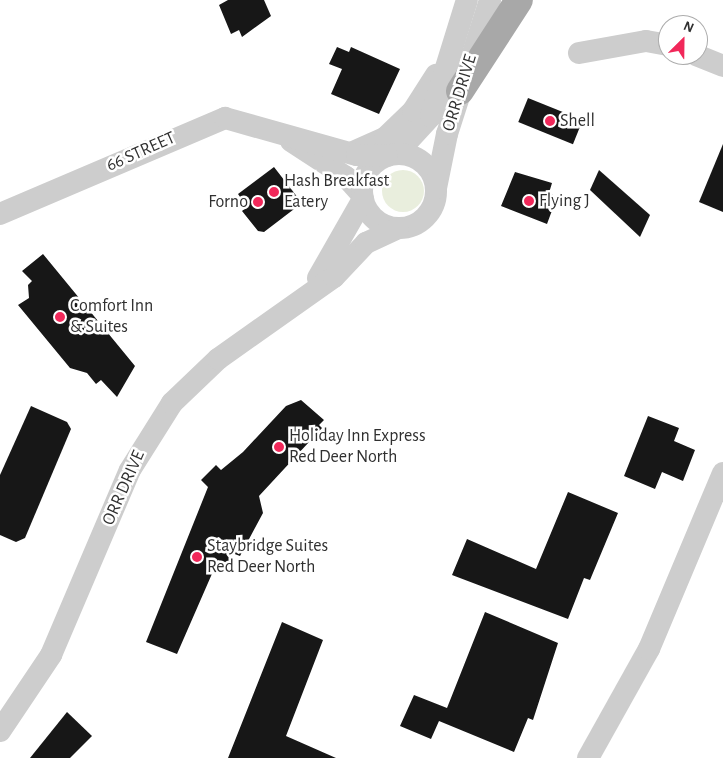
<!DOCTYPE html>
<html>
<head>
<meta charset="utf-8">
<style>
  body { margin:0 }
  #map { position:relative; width:723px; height:758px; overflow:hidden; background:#fff; font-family:"Alegreya Sans",sans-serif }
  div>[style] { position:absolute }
  .green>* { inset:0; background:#e9eedd }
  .round { border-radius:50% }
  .building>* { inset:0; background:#171717; transform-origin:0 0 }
  .minor>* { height:22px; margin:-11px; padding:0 11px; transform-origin:11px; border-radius:11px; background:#cdcdcd }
  .minor>.ring { margin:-11px; padding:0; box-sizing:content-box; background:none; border:22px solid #cdcdcd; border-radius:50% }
  .major>* { height:28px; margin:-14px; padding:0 14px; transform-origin:14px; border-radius:14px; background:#a8a8a8 }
  .dots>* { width:14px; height:14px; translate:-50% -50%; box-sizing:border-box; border:2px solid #fff; border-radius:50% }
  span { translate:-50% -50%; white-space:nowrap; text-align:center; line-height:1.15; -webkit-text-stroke:5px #fff; paint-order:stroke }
  .street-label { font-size:18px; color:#303030 }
  .poi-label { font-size:18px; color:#303030 }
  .left { translate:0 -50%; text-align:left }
  .right { translate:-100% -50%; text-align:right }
  .north { position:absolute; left:658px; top:15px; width:50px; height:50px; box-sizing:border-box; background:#fff; border:1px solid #acacac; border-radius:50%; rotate:23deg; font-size:14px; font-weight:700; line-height:20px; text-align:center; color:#303030 }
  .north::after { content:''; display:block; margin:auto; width:18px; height:22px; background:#f1285a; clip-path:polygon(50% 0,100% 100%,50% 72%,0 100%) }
</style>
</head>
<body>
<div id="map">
  <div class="green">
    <i class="round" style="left:382px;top:170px;width:42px;height:42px"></i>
  </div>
  <div class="building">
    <i style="clip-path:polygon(228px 0,264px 0,271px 16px,242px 37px,239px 30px,231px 34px,219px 5px)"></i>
    <i style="clip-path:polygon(337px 47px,349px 52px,351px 47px,400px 69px,379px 114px,331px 94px,342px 69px,329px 64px)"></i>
    <i style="left:528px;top:98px;width:59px;height:26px;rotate:22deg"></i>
    <i style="clip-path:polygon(723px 144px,723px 212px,699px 202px)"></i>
    <i style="clip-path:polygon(274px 167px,302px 203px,264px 232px,258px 231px,242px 211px,247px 207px,238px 194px)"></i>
    <i style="clip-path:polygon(599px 170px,650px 215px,640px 237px,590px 190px)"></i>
    <i style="clip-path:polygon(515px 172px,552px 183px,549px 193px,557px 197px,547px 224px,501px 206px)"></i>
    <i style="clip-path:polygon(43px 254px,135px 366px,117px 397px,101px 380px,96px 384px,87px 373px,70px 368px,18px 305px,29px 298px,28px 285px,32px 281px,22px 271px)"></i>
    <i style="clip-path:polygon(301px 400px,324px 420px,319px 425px,322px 428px,259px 496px,263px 513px,240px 556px,232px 553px,228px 564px,218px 560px,177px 654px,146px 642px,208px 487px,201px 480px,216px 465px,221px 470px,243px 452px,286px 406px)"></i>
    <i style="clip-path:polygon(31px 406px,67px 422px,71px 429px,25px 538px,16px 542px,0 535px,0 475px)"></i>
    <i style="clip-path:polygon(648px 416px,679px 428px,674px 441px,695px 450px,683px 481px,662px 472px,655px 489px,624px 476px)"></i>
    <i style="clip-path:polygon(568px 492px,618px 513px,590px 580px,584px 578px,568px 619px,452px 575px,467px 539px,536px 569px)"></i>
    <i style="clip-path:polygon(485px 612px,558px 643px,533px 720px,528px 718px,514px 752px,439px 721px,431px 739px,400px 726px,414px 695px,447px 708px)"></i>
    <i style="clip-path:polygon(282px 622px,323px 640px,286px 736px,336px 758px,228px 758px)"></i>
    <i style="clip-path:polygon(67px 712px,92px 736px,70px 758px,30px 758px)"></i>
  </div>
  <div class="minor">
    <i style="left:579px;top:53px;width:68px;rotate:-10.2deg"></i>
    <i style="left:646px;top:41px;width:22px;rotate:10deg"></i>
    <i style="left:696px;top:55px;width:29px;rotate:22deg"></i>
    <i style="left:291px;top:141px;width:66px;rotate:33.2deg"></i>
    <i style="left:346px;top:177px;width:24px;rotate:48deg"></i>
    <i style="left:353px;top:152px;width:35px;rotate:-24deg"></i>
    <i style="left:385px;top:138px;width:39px;rotate:-44deg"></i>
    <i style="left:413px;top:111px;width:43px;rotate:-57.4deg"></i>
    <i style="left:396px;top:154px;width:52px;rotate:-47.4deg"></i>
    <i style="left:431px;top:116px;width:121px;rotate:-72.8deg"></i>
    <i class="ring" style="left:362px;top:154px;width:52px;height:52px"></i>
    <i style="left:436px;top:188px;width:55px;rotate:-78.5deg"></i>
    <i style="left:447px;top:134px;width:141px;rotate:-72.2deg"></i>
    <i style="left:0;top:214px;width:245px;rotate:-23.1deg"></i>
    <i style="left:225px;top:118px;width:137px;rotate:15.7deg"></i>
    <i style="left:357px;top:155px;width:30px;rotate:2deg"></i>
    <i style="left:318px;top:278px;width:91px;rotate:-60.3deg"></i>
    <i style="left:0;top:731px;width:92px;rotate:-56.1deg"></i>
    <i style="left:51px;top:655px;width:201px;rotate:-66.9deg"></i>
    <i style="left:130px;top:470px;width:79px;rotate:-57.9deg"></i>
    <i style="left:172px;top:403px;width:64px;rotate:-43.7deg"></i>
    <i style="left:218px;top:359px;width:142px;rotate:-35.3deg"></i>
    <i style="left:334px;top:277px;width:47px;rotate:-46.7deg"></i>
    <i style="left:366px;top:243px;width:35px;rotate:-25deg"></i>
    <i style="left:588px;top:758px;width:125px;rotate:-60.8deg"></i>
    <i style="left:649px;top:649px;width:191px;rotate:-67.2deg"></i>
  </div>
  <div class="major">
    <i style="left:460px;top:91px;width:108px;rotate:-57deg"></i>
  </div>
  <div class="dots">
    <i style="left:550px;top:121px;background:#f1285a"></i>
    <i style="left:274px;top:192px;background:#f1285a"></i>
    <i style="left:529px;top:201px;background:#f1285a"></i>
    <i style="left:258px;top:202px;background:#f1285a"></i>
    <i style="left:60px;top:317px;background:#f1285a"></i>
    <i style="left:279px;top:447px;background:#f1285a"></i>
    <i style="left:197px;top:557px;background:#f1285a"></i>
  </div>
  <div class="street-label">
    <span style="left:460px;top:93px;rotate:-73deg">ORR DRIVE</span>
    <span style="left:141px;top:152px;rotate:-24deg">66 STREET</span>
    <span style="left:124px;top:488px;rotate:-66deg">ORR DRIVE</span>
  </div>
  <div class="poi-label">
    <span class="left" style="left:560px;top:121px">Shell</span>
    <span class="left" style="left:284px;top:192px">Hash Breakfast<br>Eatery</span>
    <span class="left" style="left:539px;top:201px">Flying J</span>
    <span class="right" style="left:248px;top:202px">Forno</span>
    <span class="left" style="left:70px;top:317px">Comfort Inn<br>&amp; Suites</span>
    <span class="left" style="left:289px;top:447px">Holiday Inn Express<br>Red Deer North</span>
    <span class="left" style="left:207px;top:557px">Staybridge Suites<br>Red Deer North</span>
  </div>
  <div class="north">N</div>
</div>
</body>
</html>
